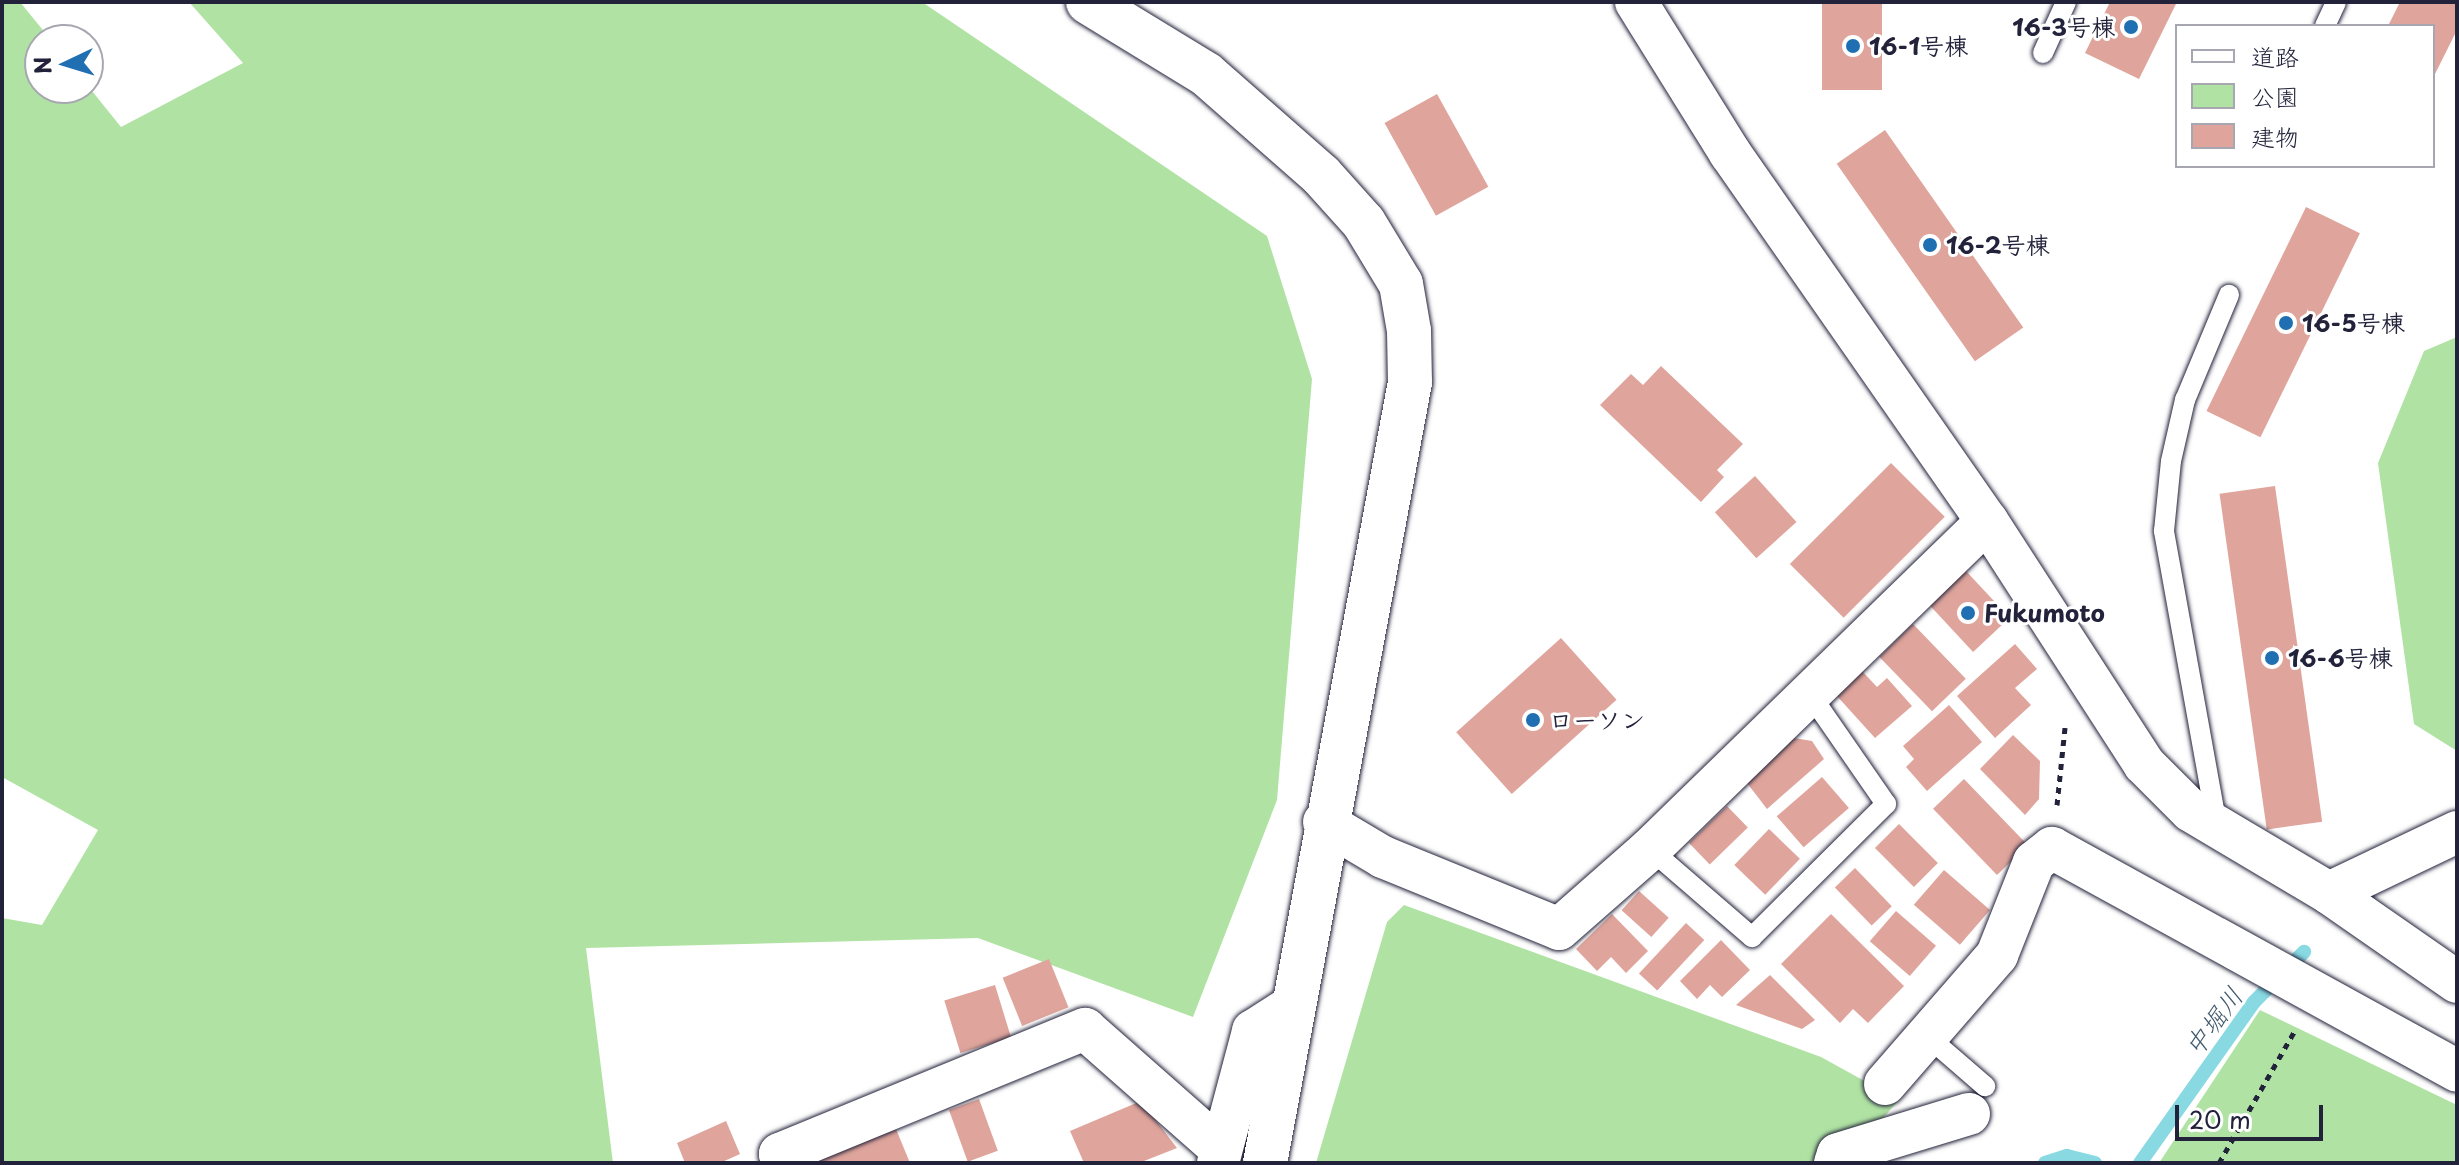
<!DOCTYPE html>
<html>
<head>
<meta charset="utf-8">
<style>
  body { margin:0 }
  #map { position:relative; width:2459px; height:1165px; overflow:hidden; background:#fff; font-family:"Playpen Sans","Klee One",sans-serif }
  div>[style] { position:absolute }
  .green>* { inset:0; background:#b0e3a3 }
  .stream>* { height:14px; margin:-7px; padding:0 7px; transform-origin:7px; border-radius:7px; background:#88d9e2 }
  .building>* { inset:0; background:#dfa59c; transform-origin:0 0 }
  .path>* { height:5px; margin-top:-2.5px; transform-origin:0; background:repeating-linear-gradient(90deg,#22223b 0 6px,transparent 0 12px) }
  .roads { filter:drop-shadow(0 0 2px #22223b) drop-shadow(0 0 2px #22223b) }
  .lane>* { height:20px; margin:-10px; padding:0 10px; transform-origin:10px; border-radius:10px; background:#fff }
  .street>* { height:42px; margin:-21px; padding:0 21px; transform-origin:21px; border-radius:21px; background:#fff }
  .secondary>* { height:44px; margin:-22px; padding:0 22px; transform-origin:22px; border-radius:22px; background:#fff }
  .dots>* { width:22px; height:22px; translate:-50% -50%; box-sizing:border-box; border:4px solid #fff; border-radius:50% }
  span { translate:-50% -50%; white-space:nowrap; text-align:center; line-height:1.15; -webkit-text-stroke:6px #fff; paint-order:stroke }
  .poi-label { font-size:24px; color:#22223b; font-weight:700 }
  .right { translate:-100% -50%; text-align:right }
  .left { translate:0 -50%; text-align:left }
  .water-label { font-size:26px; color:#41596d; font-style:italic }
  .frame { position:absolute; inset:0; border:4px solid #22223b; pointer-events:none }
  .legend { position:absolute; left:2175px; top:24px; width:260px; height:144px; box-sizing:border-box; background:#fff; border:2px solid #a7a7b1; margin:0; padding:10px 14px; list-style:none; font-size:24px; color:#22223b }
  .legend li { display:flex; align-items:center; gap:16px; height:40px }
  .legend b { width:40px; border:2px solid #a7a7b1 }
  .north { position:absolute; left:24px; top:24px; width:80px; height:80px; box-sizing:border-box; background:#fff; border:2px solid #a7a7b1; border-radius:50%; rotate:266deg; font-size:22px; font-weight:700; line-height:32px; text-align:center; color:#22223b }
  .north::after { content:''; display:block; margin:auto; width:28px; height:36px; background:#1f6fb2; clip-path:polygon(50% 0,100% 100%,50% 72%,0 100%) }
  .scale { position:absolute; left:2175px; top:1105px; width:148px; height:36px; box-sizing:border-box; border:4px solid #22223b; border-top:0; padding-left:10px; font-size:24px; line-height:28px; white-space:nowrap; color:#22223b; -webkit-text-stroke:6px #fff; paint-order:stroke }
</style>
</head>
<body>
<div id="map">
  <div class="green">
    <i style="clip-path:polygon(2px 2px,20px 2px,51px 40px,40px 40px,40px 88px,88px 86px,121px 127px,243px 63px,189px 2px,922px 2px,1267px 236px,1312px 379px,1277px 800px,1193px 1017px,978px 938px,586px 948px,613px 1163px,2px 1163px,2px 918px,42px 925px,98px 830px,2px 777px)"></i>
    <i style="clip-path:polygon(2457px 337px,2457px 751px,2414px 724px,2378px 463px,2424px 351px)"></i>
    <i style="clip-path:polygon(1404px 905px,1821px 1057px,1899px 1100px,1843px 1163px,1316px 1163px,1387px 922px)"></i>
    <i style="clip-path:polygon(2260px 1010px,2457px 1105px,2457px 1163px,2159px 1163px)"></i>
  </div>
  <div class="stream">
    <i style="left:2045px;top:1163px;width:23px;rotate:-18deg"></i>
    <i style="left:2067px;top:1156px;width:29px;rotate:14deg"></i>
    <i style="left:2140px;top:1163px;width:197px;rotate:-54.7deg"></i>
    <i style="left:2254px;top:1002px;width:71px;rotate:-45deg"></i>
  </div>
  <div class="building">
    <i style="left:1822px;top:2px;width:60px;height:88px"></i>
    <i style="clip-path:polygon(2110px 2px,2177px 2px,2139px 79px,2085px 53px)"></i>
    <i style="clip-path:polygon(2400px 2px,2457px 2px,2457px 30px,2433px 78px,2433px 26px,2388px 26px)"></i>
    <i style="left:1437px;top:94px;width:106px;height:60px;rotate:61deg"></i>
    <i style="left:1885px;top:130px;width:241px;height:59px;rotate:55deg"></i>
    <i style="left:2306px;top:207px;width:60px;height:227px;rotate:26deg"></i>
    <i style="clip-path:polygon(1661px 366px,1743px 444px,1717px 470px,1724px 477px,1701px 502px,1600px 405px,1631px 374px,1643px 385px)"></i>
    <i style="left:1891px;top:463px;width:76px;height:143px;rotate:45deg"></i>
    <i style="left:1755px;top:476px;width:62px;height:54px;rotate:48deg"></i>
    <i style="left:2275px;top:486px;width:339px;height:56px;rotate:82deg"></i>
    <i style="left:1966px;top:571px;width:64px;height:50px;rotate:47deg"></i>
    <i style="left:1913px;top:624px;width:76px;height:47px;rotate:46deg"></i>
    <i style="left:1561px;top:638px;width:83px;height:141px;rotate:48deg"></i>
    <i style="clip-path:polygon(2015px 644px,2037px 669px,2015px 688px,2031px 705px,1995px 738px,1957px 696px)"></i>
    <i style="clip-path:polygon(1862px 671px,1877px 687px,1887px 678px,1912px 706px,1875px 738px,1836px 695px)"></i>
    <i style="clip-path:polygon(1949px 705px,1982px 742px,1927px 791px,1906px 767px,1914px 759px,1903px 746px)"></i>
    <i style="clip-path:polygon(2013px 735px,2040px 761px,2039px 799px,2025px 815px,1980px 769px)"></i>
    <i style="clip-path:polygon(1794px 738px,1812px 741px,1824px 759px,1767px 809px,1747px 783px)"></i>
    <i style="left:1822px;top:777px;width:41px;height:60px;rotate:49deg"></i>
    <i style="left:1964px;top:779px;width:92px;height:43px;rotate:46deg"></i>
    <i style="left:1727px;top:806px;width:30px;height:53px;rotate:46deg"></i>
    <i style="left:1899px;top:824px;width:55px;height:34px;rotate:45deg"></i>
    <i style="left:1769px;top:829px;width:43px;height:50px;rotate:44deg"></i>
    <i style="left:1855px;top:868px;width:53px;height:28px;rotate:46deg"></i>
    <i style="left:1944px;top:870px;width:61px;height:46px;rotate:41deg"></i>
    <i style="left:1639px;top:891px;width:40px;height:26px;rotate:42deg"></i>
    <i style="left:1896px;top:911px;width:53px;height:40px;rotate:41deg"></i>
    <i style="clip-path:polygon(1612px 914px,1648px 951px,1626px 973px,1611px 957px,1597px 971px,1576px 949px)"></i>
    <i style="clip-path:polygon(1831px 914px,1904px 986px,1868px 1023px,1853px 1009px,1840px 1023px,1781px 964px)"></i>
    <i style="left:1686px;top:923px;width:25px;height:69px;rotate:43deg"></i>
    <i style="clip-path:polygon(1721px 940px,1750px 970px,1722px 997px,1710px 985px,1697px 999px,1680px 981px)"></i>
    <i style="left:1049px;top:959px;width:52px;height:50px;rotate:68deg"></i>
    <i style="clip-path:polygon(1770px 975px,1815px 1020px,1802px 1029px,1736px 1005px)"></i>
    <i style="left:995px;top:985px;width:55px;height:53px;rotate:73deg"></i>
    <i style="left:979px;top:1099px;width:55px;height:32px;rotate:70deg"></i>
    <i style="clip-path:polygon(1141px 1101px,1177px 1148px,1139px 1163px,1084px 1163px,1070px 1131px)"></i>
    <i style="clip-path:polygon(726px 1121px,740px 1154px,720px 1163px,685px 1163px,677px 1143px)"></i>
    <i style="clip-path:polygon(896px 1129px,910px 1163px,809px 1163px)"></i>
  </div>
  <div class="path">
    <i style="left:2057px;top:805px;width:78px;rotate:-84.1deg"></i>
    <i style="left:2219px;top:1163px;width:151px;rotate:-60.2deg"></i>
  </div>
  <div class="roads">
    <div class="lane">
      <i style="left:2325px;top:26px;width:26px;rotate:-65deg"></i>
      <i style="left:2043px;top:53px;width:56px;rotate:-65.7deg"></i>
      <i style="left:2217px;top:826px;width:300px;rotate:-100.2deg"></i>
      <i style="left:2164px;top:531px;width:70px;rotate:-84.3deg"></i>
      <i style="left:2171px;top:461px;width:63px;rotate:-77.1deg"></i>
      <i style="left:2185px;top:400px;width:114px;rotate:-67.3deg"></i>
      <i style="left:1650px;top:849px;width:135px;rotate:40.8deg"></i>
      <i style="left:1752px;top:937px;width:189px;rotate:-44.8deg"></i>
      <i style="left:1886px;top:804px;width:135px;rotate:-124.7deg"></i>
      <i style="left:1927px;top:1036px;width:77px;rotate:40.8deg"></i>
    </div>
    <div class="street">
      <i style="left:1636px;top:2px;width:178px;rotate:58.1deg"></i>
      <i style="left:1730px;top:153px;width:449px;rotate:55.1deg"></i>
      <i style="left:1987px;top:521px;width:289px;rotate:57.1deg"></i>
      <i style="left:2144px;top:764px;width:66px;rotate:45deg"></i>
      <i style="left:2191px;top:811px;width:161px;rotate:30.7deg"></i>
      <i style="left:2329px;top:893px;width:156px;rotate:34.8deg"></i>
      <i style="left:1324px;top:822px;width:69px;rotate:30.7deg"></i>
      <i style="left:1383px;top:857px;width:190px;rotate:22.2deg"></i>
      <i style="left:1559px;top:929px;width:121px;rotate:-41.3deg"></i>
      <i style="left:1650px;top:849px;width:470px;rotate:-44.2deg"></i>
      <i style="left:2329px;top:893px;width:142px;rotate:-25.5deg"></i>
      <i style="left:1885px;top:1084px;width:171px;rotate:-49deg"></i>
      <i style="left:1997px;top:955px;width:100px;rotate:-68.3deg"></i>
      <i style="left:2034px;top:862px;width:23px;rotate:-38deg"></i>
      <i style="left:2052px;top:848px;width:462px;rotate:28.8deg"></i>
      <i style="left:784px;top:1163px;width:10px;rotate:-114deg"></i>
      <i style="left:780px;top:1154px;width:330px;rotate:-22.3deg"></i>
      <i style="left:1085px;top:1029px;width:181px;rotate:41.4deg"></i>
      <i style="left:1218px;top:1163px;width:137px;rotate:-75.1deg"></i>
      <i style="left:1253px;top:1031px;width:50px;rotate:-32.7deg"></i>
      <i style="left:1835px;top:1163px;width:9px;rotate:-72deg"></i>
      <i style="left:1838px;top:1154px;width:137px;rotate:-17deg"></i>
    </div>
    <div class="secondary">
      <i style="left:1088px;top:2px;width:138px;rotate:31.4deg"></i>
      <i style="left:1206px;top:74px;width:153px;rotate:41.3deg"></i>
      <i style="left:1321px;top:175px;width:64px;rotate:48.1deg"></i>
      <i style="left:1364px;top:223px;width:71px;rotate:58.8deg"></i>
      <i style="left:1401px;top:284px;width:48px;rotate:80.3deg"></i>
      <i style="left:1409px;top:331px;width:51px;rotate:88.9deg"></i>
      <i style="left:1410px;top:382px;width:794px;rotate:100.52deg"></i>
    </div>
  </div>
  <div class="dots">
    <i style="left:2131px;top:27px;background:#1f6fb2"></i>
    <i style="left:1853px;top:46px;background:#1f6fb2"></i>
    <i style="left:1930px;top:245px;background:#1f6fb2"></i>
    <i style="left:2286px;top:323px;background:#1f6fb2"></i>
    <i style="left:1968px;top:613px;background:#1f6fb2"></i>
    <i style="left:2272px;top:658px;background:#1f6fb2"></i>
    <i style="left:1533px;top:720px;background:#1f6fb2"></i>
  </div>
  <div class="poi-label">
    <span class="right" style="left:2115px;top:27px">16-3号棟</span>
    <span class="left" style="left:1869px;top:46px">16-1号棟</span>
    <span class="left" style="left:1946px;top:245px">16-2号棟</span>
    <span class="left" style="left:2302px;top:323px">16-5号棟</span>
    <span class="left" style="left:1984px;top:613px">Fukumoto</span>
    <span class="left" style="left:2288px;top:658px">16-6号棟</span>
    <span class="left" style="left:1549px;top:720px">ローソン</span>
  </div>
  <div class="water-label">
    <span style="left:2213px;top:1021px;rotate:-53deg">中堀川</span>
  </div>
  <div class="frame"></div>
  <ul class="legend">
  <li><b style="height:10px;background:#fff"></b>道路</li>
  <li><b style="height:22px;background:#b0e3a3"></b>公園</li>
  <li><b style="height:22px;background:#dfa59c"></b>建物</li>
  </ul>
  <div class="north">N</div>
  <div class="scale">20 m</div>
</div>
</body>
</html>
